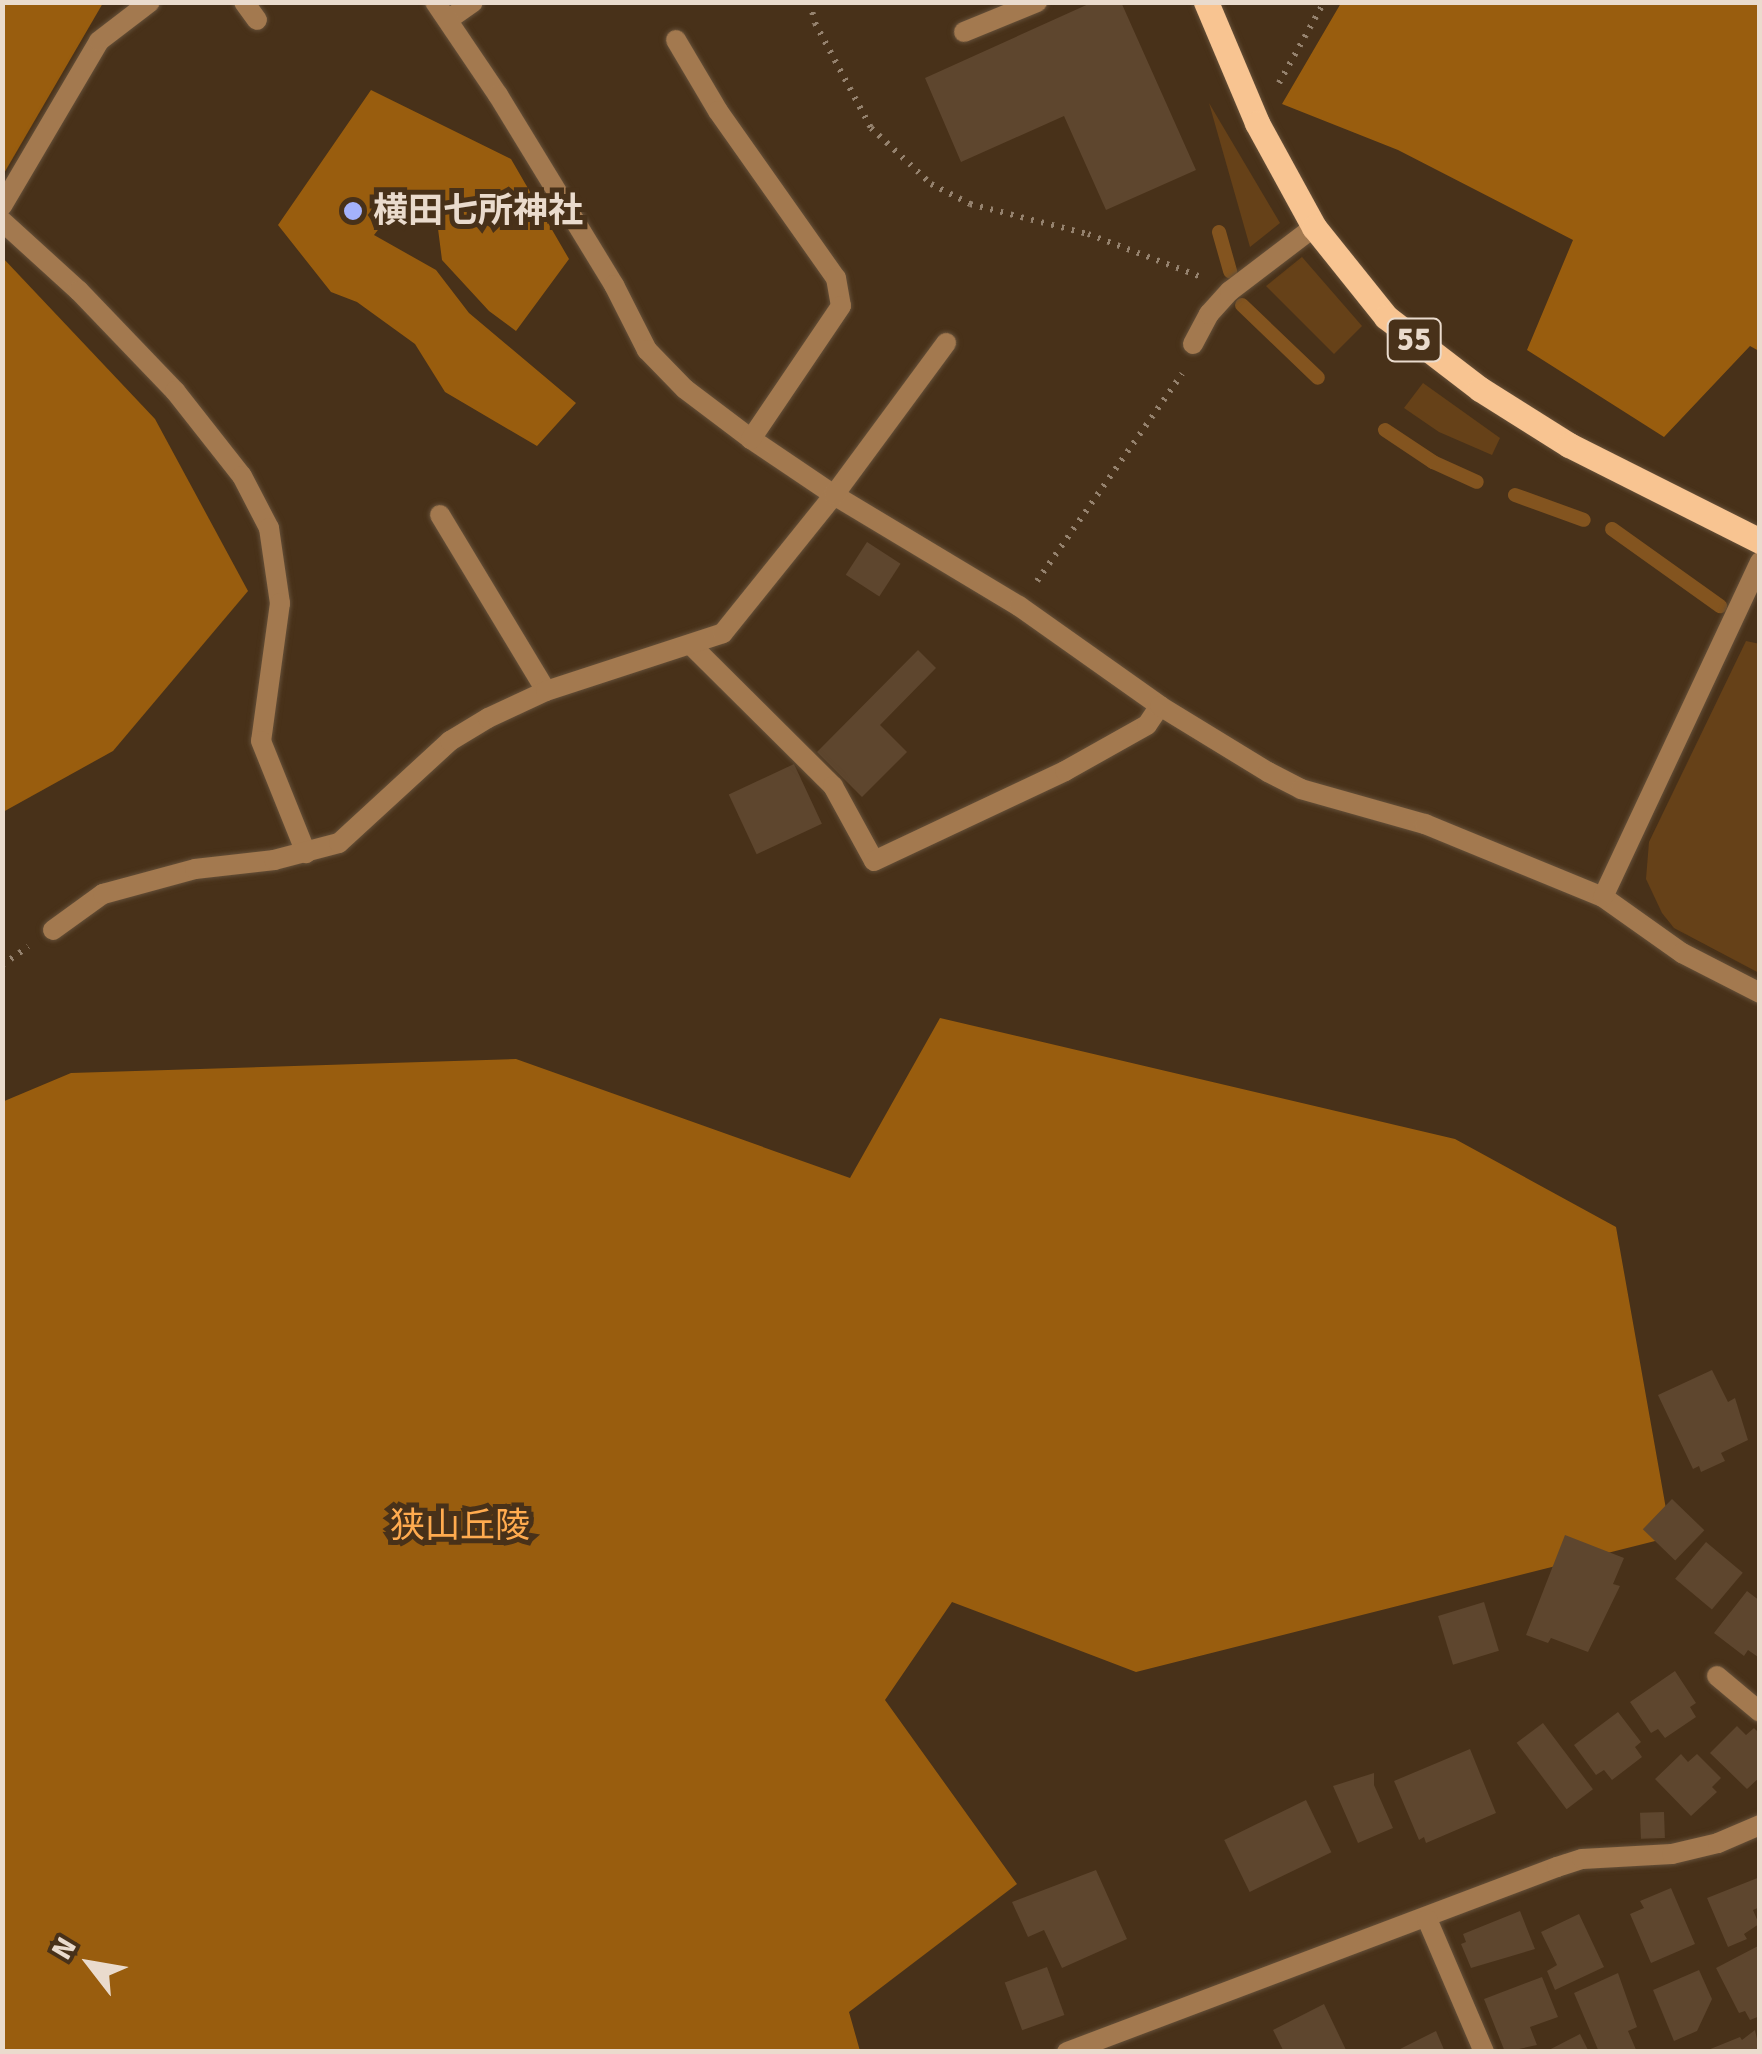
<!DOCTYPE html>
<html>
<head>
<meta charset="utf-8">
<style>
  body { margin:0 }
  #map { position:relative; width:1762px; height:2054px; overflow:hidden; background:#483119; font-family:Signika,"Noto Sans JP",sans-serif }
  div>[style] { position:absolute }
  .green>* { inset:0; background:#664118 }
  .forest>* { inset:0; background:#995d0e }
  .stream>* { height:14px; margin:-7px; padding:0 7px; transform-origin:7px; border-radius:7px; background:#83541f }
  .building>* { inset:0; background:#5e462e; transform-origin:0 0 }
  .path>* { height:6px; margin-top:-3px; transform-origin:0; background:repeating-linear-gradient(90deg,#95826e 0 2.5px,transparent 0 10.5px) }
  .roads { filter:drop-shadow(0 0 2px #655039) drop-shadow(0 0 2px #655039) }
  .service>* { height:20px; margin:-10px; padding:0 10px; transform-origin:10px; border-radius:10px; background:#a3794f }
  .minor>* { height:20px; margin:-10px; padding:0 10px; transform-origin:10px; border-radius:10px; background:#a3794f }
  .primary>* { height:25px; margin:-12.5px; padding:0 12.5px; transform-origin:12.5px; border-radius:12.5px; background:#f8c491 }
  .dots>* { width:28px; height:28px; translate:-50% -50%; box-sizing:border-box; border:5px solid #483119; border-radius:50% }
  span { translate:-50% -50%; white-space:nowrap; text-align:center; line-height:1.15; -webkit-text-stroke:10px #483119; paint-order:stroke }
  .shield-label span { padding:2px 8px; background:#483119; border:2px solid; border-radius:8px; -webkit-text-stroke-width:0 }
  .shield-label { font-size:32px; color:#eadbcd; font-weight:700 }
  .poi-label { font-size:35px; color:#eadbcd; font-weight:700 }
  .left { translate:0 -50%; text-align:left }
  .park-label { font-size:35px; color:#ffab4f }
  .frame { position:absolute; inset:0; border:5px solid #eadbcd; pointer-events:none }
  .north { position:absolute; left:40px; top:1914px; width:100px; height:100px; -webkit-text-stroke:8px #483119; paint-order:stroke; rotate:301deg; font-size:28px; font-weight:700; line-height:40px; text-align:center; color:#eadbcd }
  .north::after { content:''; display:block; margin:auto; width:35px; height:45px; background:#eadbcd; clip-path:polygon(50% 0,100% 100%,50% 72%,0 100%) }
</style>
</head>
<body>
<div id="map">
  <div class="green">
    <i style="clip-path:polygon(1209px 103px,1280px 223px,1250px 247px)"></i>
    <i style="clip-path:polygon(1302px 257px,1362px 326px,1334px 354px,1266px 286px)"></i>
    <i style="clip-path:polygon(1423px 383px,1500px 438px,1492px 455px,1439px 432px,1404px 408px)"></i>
    <i style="clip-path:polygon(1746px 641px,1760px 644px,1759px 973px,1674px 928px,1662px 913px,1646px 879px,1649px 842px)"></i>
  </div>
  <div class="forest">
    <i style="clip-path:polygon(3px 2px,103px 3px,3px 175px,2px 3px)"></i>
    <i style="clip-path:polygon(1341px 3px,1759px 3px,1759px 351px,1750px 346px,1664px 437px,1527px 350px,1573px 240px,1398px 150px,1282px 104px)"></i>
    <i style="clip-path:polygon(371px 90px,511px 159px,569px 259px,516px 331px,489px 311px,442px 260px,437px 221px,402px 199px,374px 235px,436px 270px,469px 313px,576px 403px,537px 446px,445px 392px,415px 344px,357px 302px,331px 292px,278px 225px)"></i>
    <i style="clip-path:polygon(2px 257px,155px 419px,248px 591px,113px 751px,3px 812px)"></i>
    <i style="clip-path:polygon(940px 1018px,1455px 1139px,1616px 1227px,1671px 1537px,1136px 1672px,952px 1602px,885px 1700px,1017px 1884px,849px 2012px,860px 2051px,3px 2051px,2px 1102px,71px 1073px,516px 1059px,850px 1178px)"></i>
  </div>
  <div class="stream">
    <i style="left:1219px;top:232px;width:41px;rotate:74.2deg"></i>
    <i style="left:1242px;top:305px;width:105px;rotate:43.8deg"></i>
    <i style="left:1385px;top:430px;width:58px;rotate:33.7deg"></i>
    <i style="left:1433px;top:462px;width:48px;rotate:24.4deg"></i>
    <i style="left:1515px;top:495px;width:73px;rotate:19.9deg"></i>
    <i style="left:1612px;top:529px;width:133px;rotate:35.5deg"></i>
  </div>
  <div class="building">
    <i style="clip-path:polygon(1093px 2px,1121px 2px,1196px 170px,1106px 210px,1064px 116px,961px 162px,925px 78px)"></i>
    <i style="left:867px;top:542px;width:40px;height:39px;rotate:33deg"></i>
    <i style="clip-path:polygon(918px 650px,936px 668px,880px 725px,907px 752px,862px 797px,817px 752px)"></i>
    <i style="left:794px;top:764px;width:66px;height:72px;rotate:65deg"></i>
    <i style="clip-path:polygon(1712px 1370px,1728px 1402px,1735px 1398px,1748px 1440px,1721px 1453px,1725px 1461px,1701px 1472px,1699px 1466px,1693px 1469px,1658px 1395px)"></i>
    <i style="left:1672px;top:1499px;width:45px;height:42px;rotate:44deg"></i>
    <i style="clip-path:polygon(1565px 1535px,1624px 1558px,1613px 1584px,1620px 1586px,1588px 1652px,1551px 1638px,1548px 1643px,1526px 1635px)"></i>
    <i style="left:1706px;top:1542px;width:48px;height:48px;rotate:40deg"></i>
    <i style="clip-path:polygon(1747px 1591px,1760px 1601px,1758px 1657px,1748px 1650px,1744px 1656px,1714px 1633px)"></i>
    <i style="left:1484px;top:1602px;width:51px;height:48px;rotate:73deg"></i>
    <i style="clip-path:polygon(1675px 1671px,1696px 1703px,1690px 1707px,1696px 1717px,1665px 1738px,1658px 1729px,1651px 1733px,1630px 1702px)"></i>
    <i style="clip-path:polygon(1618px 1712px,1641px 1742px,1635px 1747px,1642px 1757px,1612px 1780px,1604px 1770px,1596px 1775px,1574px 1745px)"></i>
    <i style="left:1543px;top:1723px;width:83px;height:33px;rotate:53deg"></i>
    <i style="clip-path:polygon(1737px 1726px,1746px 1735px,1754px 1728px,1760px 1734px,1760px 1777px,1747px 1789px,1710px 1753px)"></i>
    <i style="clip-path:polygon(1470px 1749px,1496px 1813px,1426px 1843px,1424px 1837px,1419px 1840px,1394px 1781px)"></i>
    <i style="clip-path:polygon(1681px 1754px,1688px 1762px,1697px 1754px,1721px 1778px,1712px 1787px,1717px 1792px,1691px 1816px,1655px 1779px)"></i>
    <i style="clip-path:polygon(1374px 1773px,1374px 1785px,1393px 1828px,1358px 1843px,1333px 1786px)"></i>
    <i style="left:1306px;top:1800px;width:58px;height:91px;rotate:64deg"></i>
    <i style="left:1664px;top:1812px;width:26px;height:24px;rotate:88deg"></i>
    <i style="clip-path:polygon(1096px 1870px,1127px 1939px,1062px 1968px,1044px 1930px,1028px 1937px,1012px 1902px)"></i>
    <i style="clip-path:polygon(1760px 1877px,1760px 1907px,1753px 1910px,1759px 1924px,1744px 1934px,1747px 1939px,1728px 1947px,1707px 1898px)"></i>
    <i style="clip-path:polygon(1671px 1888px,1695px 1944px,1651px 1963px,1630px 1914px,1644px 1908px,1640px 1901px)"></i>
    <i style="clip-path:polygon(1520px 1911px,1535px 1949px,1471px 1968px,1461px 1944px,1466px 1942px,1463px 1934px)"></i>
    <i style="clip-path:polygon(1579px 1914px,1604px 1967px,1555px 1990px,1547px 1971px,1557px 1965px,1541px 1932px)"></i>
    <i style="clip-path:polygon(1760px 1945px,1760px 2016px,1750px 2020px,1745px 2011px,1739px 2013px,1716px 1968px)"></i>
    <i style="left:1047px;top:1967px;width:51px;height:45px;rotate:70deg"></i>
    <i style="clip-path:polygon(1699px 1970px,1712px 1999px,1697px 2031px,1674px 2041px,1653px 1990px)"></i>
    <i style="clip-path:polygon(1618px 1973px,1637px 2027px,1628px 2031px,1637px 2052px,1599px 2052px,1574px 1993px)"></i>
    <i style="clip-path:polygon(1542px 1977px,1558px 2017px,1530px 2027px,1537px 2045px,1505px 2052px,1484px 1999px)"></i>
    <i style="clip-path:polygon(1324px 2004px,1347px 2052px,1284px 2052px,1273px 2030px)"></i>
    <i style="clip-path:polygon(1755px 2030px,1760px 2052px,1703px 2052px,1740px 2037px,1742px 2040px)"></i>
    <i style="clip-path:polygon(1436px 2031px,1445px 2052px,1394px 2052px)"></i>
    <i style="clip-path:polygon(1580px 2034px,1589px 2052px,1545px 2052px)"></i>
  </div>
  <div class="path">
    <i style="left:810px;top:2px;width:22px;rotate:77deg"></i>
    <i style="left:815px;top:23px;width:119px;rotate:61.9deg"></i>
    <i style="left:871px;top:128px;width:82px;rotate:43deg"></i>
    <i style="left:931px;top:184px;width:44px;rotate:27.1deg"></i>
    <i style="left:970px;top:204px;width:122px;rotate:14.3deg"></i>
    <i style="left:1088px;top:234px;width:121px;rotate:20.8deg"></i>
    <i style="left:1279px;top:83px;width:93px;rotate:-60.9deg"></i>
    <i style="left:1037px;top:581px;width:253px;rotate:-55deg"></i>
    <i style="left:2px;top:965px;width:32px;rotate:-35deg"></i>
  </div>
  <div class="roads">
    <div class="service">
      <i style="left:244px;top:2px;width:22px;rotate:54deg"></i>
      <i style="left:449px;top:19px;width:29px;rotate:-35deg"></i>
      <i style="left:2px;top:206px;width:191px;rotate:-59.5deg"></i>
      <i style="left:99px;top:41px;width:64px;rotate:-37.4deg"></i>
      <i style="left:1193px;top:344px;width:34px;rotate:-62deg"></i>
      <i style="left:1209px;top:314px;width:31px;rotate:-48deg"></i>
      <i style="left:1230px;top:291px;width:106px;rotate:-37.3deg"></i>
      <i style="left:691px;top:645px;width:200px;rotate:44.8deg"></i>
      <i style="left:833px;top:786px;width:85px;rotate:61.3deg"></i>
      <i style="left:874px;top:861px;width:211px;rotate:-25.2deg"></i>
      <i style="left:1065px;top:771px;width:94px;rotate:-29.3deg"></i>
      <i style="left:1147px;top:725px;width:23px;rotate:-56deg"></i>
      <i style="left:1717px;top:1676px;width:56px;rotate:39.9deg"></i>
      <i style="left:1067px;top:2052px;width:524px;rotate:-20.68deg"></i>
      <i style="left:1557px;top:1867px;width:26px;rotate:-18deg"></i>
      <i style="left:1582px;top:1859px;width:90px;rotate:-3.2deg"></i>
      <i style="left:1672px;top:1854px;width:47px;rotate:-13.4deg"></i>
      <i style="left:1718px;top:1843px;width:46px;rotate:-23.2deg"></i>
    </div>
    <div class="minor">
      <i style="left:435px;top:2px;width:112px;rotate:55.9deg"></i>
      <i style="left:498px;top:95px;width:223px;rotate:58.6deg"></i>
      <i style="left:614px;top:285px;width:73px;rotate:63.1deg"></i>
      <i style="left:647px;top:350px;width:54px;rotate:45.7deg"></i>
      <i style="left:685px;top:389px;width:83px;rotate:37.1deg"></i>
      <i style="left:751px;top:439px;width:100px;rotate:34deg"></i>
      <i style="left:834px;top:495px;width:216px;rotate:31deg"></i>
      <i style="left:1019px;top:606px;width:173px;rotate:35.3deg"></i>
      <i style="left:1160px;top:706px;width:127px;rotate:31.4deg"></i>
      <i style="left:1268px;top:772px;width:37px;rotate:27deg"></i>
      <i style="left:1301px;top:789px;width:129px;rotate:15.8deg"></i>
      <i style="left:1425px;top:824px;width:192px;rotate:22.3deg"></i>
      <i style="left:1603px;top:897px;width:97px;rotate:35.3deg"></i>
      <i style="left:1682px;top:953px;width:88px;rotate:27.1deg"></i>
      <i style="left:964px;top:32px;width:79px;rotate:-22.3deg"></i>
      <i style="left:676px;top:40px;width:82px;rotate:59.4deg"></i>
      <i style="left:718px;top:111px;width:204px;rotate:54.8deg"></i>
      <i style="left:836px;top:278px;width:28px;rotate:80deg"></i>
      <i style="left:841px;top:306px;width:161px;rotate:124.1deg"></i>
      <i style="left:2px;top:221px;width:104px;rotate:42.3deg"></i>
      <i style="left:79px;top:291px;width:139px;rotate:46.2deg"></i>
      <i style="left:175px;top:391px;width:108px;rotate:51.8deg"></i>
      <i style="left:242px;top:476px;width:59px;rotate:62.6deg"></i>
      <i style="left:269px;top:528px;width:76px;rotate:81.7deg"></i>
      <i style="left:280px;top:603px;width:139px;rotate:97.8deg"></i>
      <i style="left:261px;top:741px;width:121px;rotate:68.1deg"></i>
      <i style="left:440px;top:515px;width:205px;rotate:58.9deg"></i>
      <i style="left:1603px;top:897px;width:370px;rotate:-64.9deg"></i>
      <i style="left:53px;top:930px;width:62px;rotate:-35.8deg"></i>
      <i style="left:103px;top:894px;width:95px;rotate:-15.2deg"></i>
      <i style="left:195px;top:869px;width:80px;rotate:-6.5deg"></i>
      <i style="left:274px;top:860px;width:67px;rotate:-14.7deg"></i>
      <i style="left:339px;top:843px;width:151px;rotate:-42.6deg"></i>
      <i style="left:450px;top:741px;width:44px;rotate:-31.2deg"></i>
      <i style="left:488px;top:718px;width:64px;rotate:-25deg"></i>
      <i style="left:546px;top:691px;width:186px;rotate:-18.1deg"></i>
      <i style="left:723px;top:633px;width:177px;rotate:-51.2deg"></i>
      <i style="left:834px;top:495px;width:189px;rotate:-53.6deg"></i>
      <i style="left:1427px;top:1919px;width:145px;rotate:66.8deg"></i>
    </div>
    <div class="primary">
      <i style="left:1206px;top:2px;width:131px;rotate:67.1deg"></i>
      <i style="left:1257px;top:123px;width:119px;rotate:61.3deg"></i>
      <i style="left:1314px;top:227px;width:115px;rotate:51.3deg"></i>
      <i style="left:1386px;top:317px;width:118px;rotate:37.5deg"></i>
      <i style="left:1480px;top:389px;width:105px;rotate:32.2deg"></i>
      <i style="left:1569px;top:445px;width:214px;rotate:26.7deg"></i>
    </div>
  </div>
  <div class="dots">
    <i style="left:353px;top:211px;background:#a4b2fc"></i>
  </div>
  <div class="shield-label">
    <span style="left:1414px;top:340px">55</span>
  </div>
  <div class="poi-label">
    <span class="left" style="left:373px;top:211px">横田七所神社</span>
  </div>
  <div class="park-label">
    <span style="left:460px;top:1526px">狭山丘陵</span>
  </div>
  <div class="frame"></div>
  <div class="north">N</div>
</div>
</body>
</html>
